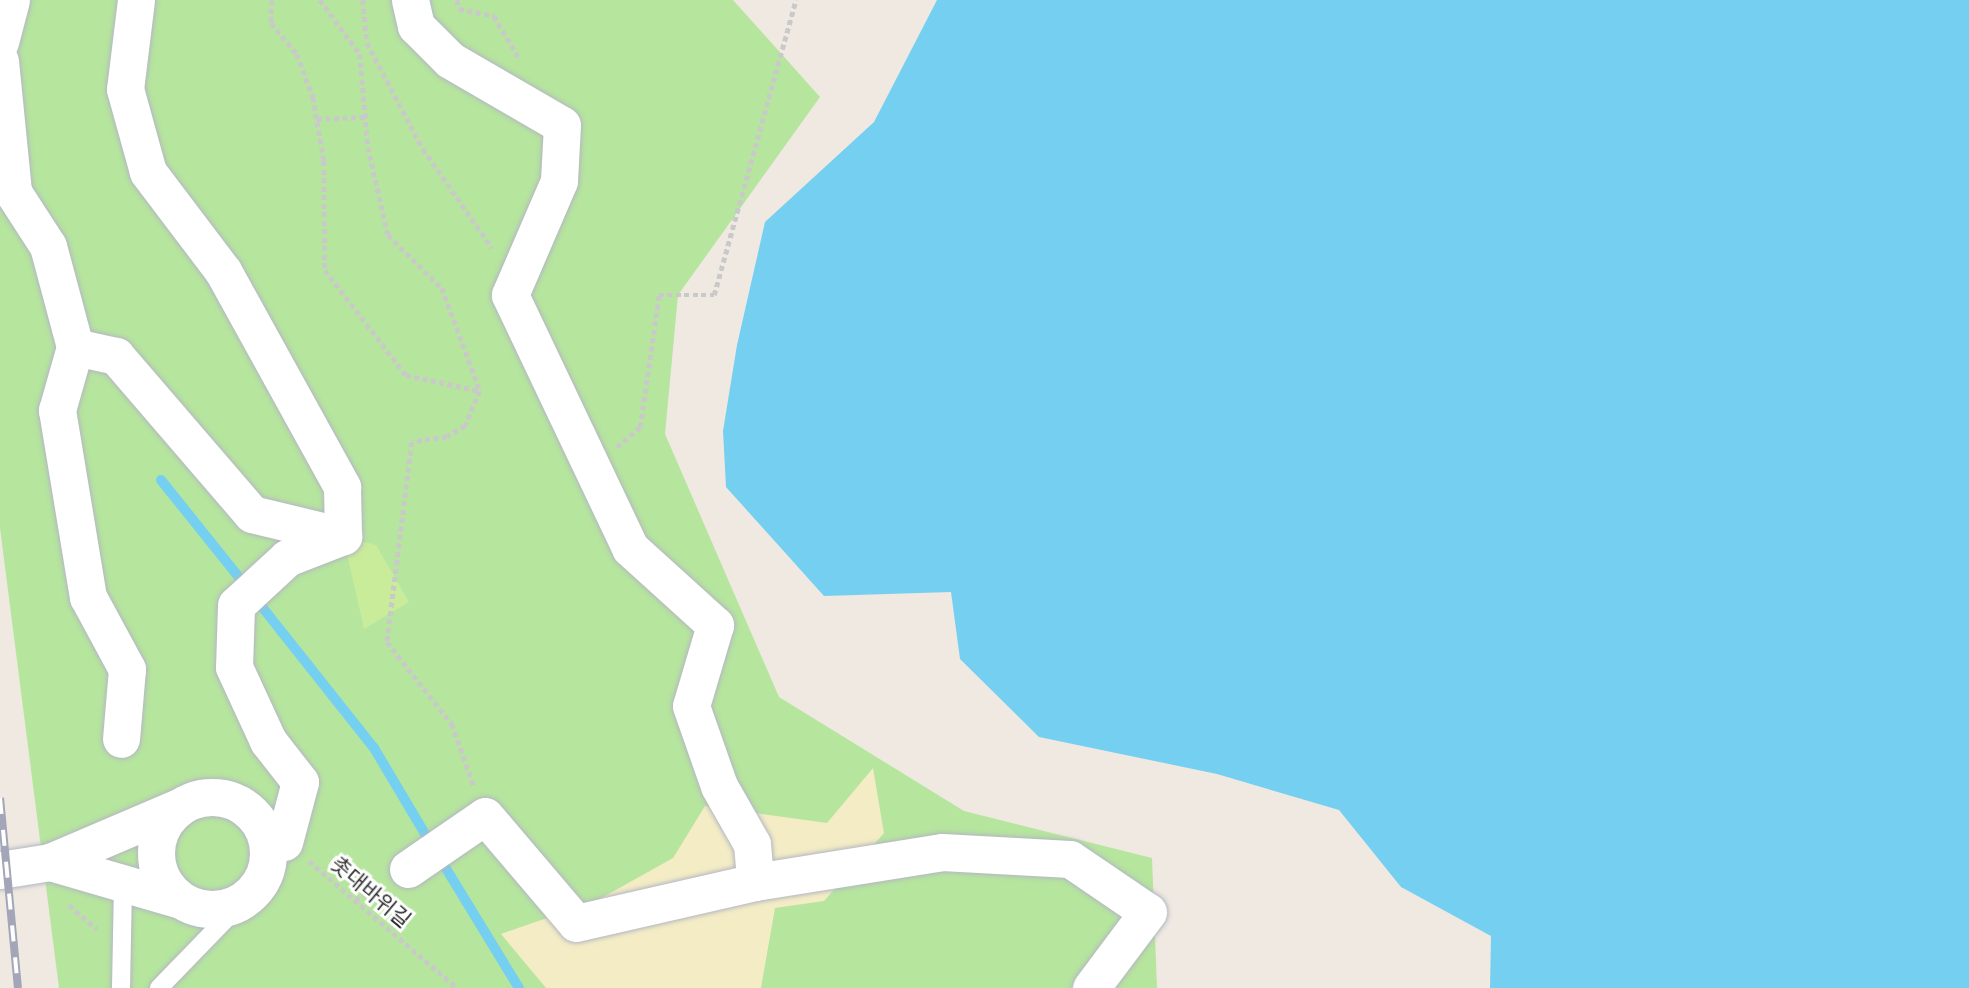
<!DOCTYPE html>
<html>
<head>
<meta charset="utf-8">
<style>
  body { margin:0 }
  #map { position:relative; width:1969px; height:988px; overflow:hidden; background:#efe9e1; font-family:"Varela Round","Noto Sans KR",sans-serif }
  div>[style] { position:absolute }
  .green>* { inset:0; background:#b6e59e }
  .sand>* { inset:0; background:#f3ecc5 }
  .pitch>* { inset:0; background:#c9ec9a }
  .water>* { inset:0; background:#75cff0 }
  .stream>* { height:10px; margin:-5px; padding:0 5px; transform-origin:5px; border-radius:5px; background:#75cff0 }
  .path>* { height:4.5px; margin-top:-2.25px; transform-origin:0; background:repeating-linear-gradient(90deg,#c9c9c9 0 5px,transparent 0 8.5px) }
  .roads { filter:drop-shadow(0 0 2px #b4b7c1) drop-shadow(0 0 2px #b4b7c1) }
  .lane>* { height:18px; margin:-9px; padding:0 9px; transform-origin:9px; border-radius:9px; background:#fff }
  .street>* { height:37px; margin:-18.5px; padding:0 18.5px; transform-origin:18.5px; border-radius:18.5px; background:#fff }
  .street>.ring { margin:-18.5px; padding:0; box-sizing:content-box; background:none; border:37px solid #fff; border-radius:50% }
  .rail>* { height:8px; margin-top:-4px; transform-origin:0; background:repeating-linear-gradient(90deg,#fff 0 16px,#a3a6b8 0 32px); box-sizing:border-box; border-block:2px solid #a3a6b8 }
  span { translate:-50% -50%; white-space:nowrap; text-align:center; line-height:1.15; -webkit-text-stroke:6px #fff; paint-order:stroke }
  .street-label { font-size:21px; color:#2e2e2e }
</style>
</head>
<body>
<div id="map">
  <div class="green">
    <i style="clip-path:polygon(0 0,733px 0,820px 97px,678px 295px,665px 434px,779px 697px,964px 811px,1152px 858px,1157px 988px,59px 988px,0 528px)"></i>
  </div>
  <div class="sand">
    <i style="clip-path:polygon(873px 768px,884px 833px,824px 901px,775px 908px,761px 988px,546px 988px,501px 934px,596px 901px,673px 858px,705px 806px,827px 823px)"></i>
  </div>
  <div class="pitch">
    <i style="clip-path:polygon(343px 536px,376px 545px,409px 602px,364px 629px)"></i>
  </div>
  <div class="water">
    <i style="clip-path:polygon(937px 0,1969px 0,1969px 988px,1490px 988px,1491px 936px,1401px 887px,1339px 810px,1217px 774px,1039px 737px,960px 659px,951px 592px,824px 596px,726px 487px,723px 431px,737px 345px,765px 222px,874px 122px)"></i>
  </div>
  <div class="stream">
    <i style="left:161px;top:480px;width:136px;rotate:51.3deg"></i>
    <i style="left:255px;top:598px;width:191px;rotate:51.6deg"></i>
    <i style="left:374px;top:748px;width:112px;rotate:59.3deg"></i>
    <i style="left:439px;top:857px;width:153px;rotate:58.6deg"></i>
  </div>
  <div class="path">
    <i style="left:272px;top:0;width:23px;rotate:92deg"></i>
    <i style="left:271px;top:23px;width:40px;rotate:50deg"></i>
    <i style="left:297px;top:54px;width:46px;rotate:69.6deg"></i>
    <i style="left:313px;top:97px;width:65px;rotate:80.2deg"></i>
    <i style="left:324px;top:161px;width:109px;rotate:89.5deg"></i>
    <i style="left:325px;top:270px;width:133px;rotate:52.4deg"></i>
    <i style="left:406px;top:375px;width:76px;rotate:12.2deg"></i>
    <i style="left:480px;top:391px;width:38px;rotate:113deg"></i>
    <i style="left:465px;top:426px;width:21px;rotate:149deg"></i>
    <i style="left:447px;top:437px;width:35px;rotate:172deg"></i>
    <i style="left:412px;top:442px;width:202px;rotate:97.1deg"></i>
    <i style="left:387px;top:642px;width:105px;rotate:51.6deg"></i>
    <i style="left:452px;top:724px;width:66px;rotate:70.5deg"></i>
    <i style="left:320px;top:0;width:67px;rotate:53.5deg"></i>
    <i style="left:360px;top:54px;width:93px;rotate:85.1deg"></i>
    <i style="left:368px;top:147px;width:90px;rotate:77.2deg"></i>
    <i style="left:388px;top:235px;width:76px;rotate:44.5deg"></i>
    <i style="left:442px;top:288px;width:110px;rotate:69.7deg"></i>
    <i style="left:363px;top:0;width:43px;rotate:84.7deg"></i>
    <i style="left:367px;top:43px;width:120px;rotate:62.2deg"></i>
    <i style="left:423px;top:149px;width:121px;rotate:55.1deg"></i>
    <i style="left:457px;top:0;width:9px;rotate:77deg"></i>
    <i style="left:459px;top:9px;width:36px;rotate:11deg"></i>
    <i style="left:494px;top:16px;width:51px;rotate:59.4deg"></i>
    <i style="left:317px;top:119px;width:49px;rotate:-2.3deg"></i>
    <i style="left:617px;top:447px;width:30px;rotate:-41deg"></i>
    <i style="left:640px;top:427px;width:133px;rotate:-81.8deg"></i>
    <i style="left:659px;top:295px;width:55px"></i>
    <i style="left:714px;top:295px;width:306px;rotate:-74.5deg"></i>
    <i style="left:309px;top:861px;width:195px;rotate:40.6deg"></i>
    <i style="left:355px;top:900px;width:29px;rotate:-31deg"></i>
    <i style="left:69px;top:905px;width:37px;rotate:41deg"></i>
  </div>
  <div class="roads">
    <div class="lane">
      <i style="left:121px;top:988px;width:105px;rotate:-88.9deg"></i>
      <i style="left:159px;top:988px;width:132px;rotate:-45.9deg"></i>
    </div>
    <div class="street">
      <i style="left:136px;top:0;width:90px;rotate:97deg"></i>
      <i style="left:125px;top:89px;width:86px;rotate:74.5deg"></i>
      <i style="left:148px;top:172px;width:124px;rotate:52.9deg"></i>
      <i style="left:223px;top:271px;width:247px;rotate:61.1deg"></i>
      <i style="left:342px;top:487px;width:49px;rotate:88.8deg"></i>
      <i style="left:343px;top:536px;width:60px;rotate:158.6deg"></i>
      <i style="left:287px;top:558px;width:69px;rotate:137.3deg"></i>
      <i style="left:236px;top:605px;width:62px;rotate:91.8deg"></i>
      <i style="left:234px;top:667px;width:81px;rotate:65.3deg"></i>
      <i style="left:268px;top:741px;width:52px;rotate:52deg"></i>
      <i style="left:300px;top:782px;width:62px;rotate:104.9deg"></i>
      <i style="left:410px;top:0;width:27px;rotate:77deg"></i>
      <i style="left:416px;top:26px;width:48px;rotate:45deg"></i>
      <i style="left:450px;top:60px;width:129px;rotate:30.1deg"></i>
      <i style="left:562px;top:125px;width:56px;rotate:93.1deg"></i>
      <i style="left:559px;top:181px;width:124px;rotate:113.3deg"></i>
      <i style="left:510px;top:295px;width:280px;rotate:64.6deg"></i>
      <i style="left:630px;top:548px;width:115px;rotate:42.2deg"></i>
      <i style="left:715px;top:625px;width:84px;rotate:106.5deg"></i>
      <i style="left:691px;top:706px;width:85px;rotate:70.7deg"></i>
      <i style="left:719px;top:786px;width:67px;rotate:60.4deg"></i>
      <i style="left:752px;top:844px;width:38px;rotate:85deg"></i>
      <i style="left:0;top:42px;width:43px;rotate:-75.3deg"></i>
      <i style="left:0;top:61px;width:132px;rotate:84.3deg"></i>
      <i style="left:13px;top:192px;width:64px;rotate:57.1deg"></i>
      <i style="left:48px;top:246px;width:105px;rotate:75deg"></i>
      <i style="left:75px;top:347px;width:66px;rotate:105.9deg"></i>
      <i style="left:57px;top:410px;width:190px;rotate:80.6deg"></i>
      <i style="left:88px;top:597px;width:82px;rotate:61.6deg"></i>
      <i style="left:127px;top:669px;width:70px;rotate:94.9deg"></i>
      <i style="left:75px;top:347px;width:42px;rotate:12.4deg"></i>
      <i style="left:116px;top:356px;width:208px;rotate:49.3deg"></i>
      <i style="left:252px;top:514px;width:94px;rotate:13.6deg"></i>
      <i class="ring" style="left:156px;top:797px;width:75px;height:75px"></i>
      <i style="left:50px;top:862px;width:136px;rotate:16.2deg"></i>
      <i style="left:408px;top:869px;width:93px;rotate:-34.5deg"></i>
      <i style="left:485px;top:816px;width:140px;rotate:49.6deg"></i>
      <i style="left:576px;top:923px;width:184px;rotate:-12.9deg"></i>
      <i style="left:755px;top:882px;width:189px;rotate:-9.1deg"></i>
      <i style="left:942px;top:852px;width:128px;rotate:3.1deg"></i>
      <i style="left:1070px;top:859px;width:94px;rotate:34.2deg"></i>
      <i style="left:1148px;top:912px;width:95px;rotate:126.9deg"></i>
      <i style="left:0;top:870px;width:51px;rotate:-9.1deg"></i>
      <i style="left:50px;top:862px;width:140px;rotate:-23.1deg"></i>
    </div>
  </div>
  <div class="rail">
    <i style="left:0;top:798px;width:191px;rotate:84.6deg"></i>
  </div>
  <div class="street-label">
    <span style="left:370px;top:893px;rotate:40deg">촛대바위길</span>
  </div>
</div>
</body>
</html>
